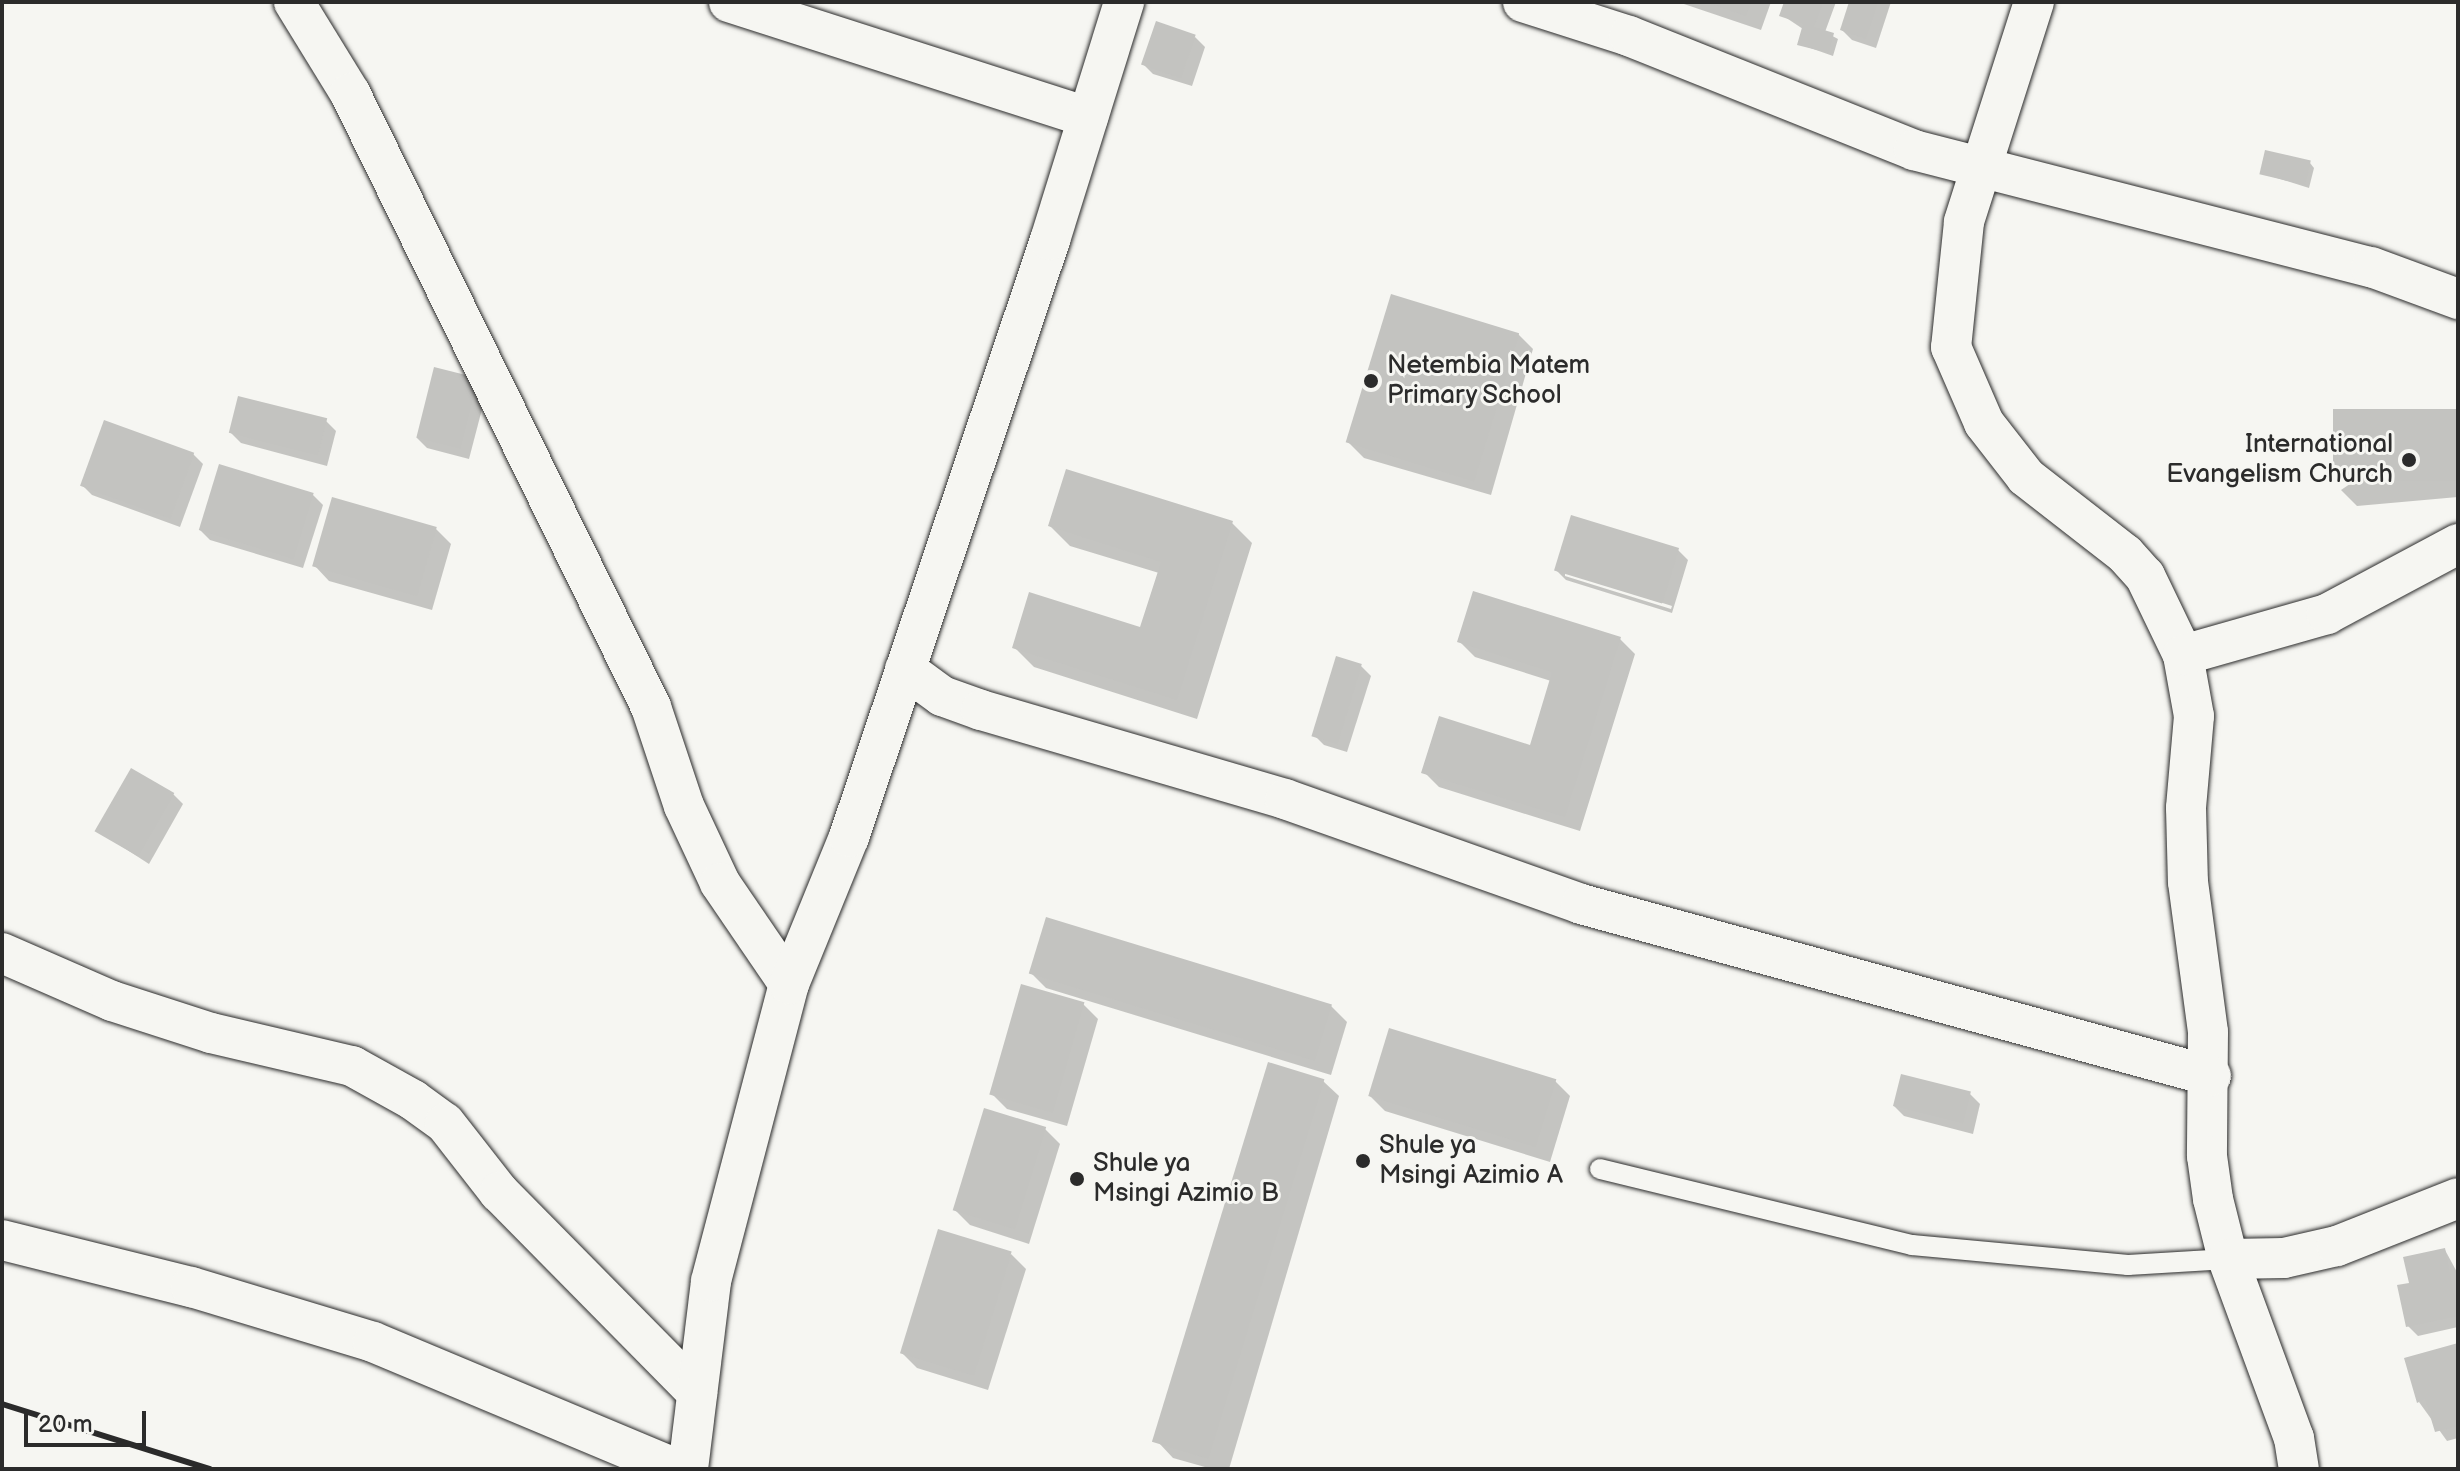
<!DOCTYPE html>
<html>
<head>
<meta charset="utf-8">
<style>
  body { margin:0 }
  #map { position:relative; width:2460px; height:1471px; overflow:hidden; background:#f6f6f2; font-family:"Balsamiq Sans",sans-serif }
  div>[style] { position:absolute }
  .shadow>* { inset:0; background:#0003; transform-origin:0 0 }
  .building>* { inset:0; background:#c3c3c0; transform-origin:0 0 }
  .roads { filter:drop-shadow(0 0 2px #2b2b2b) drop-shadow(0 0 2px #2b2b2b) }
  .service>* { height:20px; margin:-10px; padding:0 10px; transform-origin:10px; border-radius:10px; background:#f6f6f2 }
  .minor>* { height:40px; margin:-20px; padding:0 20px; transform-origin:20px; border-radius:20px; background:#f6f6f2 }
  .rail>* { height:6px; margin:-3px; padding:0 3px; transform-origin:3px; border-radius:3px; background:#2b2b2b }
  .dots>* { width:22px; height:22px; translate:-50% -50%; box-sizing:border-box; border:4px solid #f6f6f2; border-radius:50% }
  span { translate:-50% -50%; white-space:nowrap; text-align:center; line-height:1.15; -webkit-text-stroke:6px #f6f6f2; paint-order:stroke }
  .poi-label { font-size:26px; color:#2b2b2b }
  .left { translate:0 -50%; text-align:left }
  .right { translate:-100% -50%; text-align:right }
  .frame { position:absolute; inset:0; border:4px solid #2b2b2b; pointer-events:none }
  .scale { position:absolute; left:24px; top:1411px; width:122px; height:36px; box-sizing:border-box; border:4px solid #2b2b2b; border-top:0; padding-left:10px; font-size:24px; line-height:28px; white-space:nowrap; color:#2b2b2b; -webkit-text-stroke:6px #f6f6f2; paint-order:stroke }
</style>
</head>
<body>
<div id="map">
  <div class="shadow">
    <i style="clip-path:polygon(1678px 2px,1771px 2px,1761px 30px)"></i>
    <i style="clip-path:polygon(1786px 2px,1836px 2px,1825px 32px,1838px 39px,1833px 56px,1799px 44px,1803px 29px,1782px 15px)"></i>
    <i style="clip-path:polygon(1851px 2px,1891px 2px,1876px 48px,1852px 40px,1842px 30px)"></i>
    <i style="clip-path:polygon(1195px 37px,1205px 47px,1192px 86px,1153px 74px,1143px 64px)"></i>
    <i style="clip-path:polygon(2310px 163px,2314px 168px,2309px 188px,2261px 173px)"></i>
    <i style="clip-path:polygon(1518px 334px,1533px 349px,1491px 495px,1364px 458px,1349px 443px)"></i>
    <i style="clip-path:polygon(436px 369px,487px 390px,469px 459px,427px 448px,417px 438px)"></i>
    <i style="clip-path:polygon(2458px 411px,2458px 497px,2357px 506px,2341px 490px)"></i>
    <i style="clip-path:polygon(326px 421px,336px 431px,327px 466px,241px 443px,230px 432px)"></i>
    <i style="clip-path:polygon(193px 454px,203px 464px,180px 527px,92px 495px,82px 485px)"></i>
    <i style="clip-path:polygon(313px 495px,323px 505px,303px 568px,210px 540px,200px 530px)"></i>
    <i style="clip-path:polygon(1232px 523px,1252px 543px,1197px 719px,1034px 667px,1014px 647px,1142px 630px,1159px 573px,1070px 546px,1050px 526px)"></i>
    <i style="clip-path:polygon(436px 529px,451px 544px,432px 610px,329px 581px,314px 565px)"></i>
    <i style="clip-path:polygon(evenodd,1678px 550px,1688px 560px,1672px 613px,1566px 580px,1556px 570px,1678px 550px,1565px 572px,1672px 606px,1671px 609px,1565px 576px,1565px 572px)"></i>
    <i style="clip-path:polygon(1620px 639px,1635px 654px,1580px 831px,1439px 787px,1424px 772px,1531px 747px,1551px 681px,1475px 657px,1460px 642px)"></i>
    <i style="clip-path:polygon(1361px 666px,1371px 676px,1347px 752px,1324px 745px,1314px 735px)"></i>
    <i style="clip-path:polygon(173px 794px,183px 804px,149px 864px,98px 831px)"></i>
    <i style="clip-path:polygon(1031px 973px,1331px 1006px,1347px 1022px,1331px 1075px,1046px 988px)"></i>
    <i style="clip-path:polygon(1083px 1004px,1098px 1019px,1067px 1126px,1007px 1109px,992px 1094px)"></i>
    <i style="left:2457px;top:1018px;width:1px;height:44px"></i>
    <i style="clip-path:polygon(1269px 1065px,1323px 1081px,1339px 1096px,1229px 1469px,1212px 1469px,1173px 1458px,1158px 1442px)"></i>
    <i style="clip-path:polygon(1555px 1081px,1570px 1096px,1550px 1162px,1385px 1111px,1370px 1096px)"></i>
    <i style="clip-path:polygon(1970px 1094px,1980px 1104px,1973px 1134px,1904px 1116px,1894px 1106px)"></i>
    <i style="clip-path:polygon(1045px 1129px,1060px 1144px,1029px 1244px,970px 1225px,955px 1210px)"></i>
    <i style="clip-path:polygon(2445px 1250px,2458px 1274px,2458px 1327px,2418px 1336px,2408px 1326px,2411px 1284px)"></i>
    <i style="clip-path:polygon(1011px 1254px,1026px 1269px,988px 1390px,917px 1368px,902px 1353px)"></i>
    <i style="clip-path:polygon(2458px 1345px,2458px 1438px,2447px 1441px,2419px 1402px)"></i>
  </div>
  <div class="building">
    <i style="clip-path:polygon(1706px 2px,1751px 2px,1746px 16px)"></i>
    <i style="clip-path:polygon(1784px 2px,1823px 2px,1814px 27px,1834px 33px,1829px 53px,1797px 45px,1803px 24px,1779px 16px)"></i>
    <i style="clip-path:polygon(1849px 2px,1878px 2px,1866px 39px,1840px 30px)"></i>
    <i style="left:1156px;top:21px;width:42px;height:46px;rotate:19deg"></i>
    <i style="left:2265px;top:150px;width:47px;height:25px;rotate:13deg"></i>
    <i style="left:1391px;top:294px;width:134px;height:155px;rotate:17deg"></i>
    <i style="left:434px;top:367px;width:45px;height:73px;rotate:14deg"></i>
    <i style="left:238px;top:396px;width:92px;height:38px;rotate:14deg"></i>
    <i style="left:2458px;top:409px;width:72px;height:125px;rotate:90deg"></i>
    <i style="left:104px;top:420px;width:96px;height:70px;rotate:20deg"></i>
    <i style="left:219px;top:464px;width:99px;height:69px;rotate:17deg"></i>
    <i style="clip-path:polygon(1066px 469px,1233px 521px,1177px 700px,1012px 648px,1029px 592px,1140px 627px,1161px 562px,1048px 526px)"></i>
    <i style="left:332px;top:497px;width:109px;height:72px;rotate:16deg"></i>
    <i style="left:1571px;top:515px;width:113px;height:58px;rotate:17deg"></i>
    <i style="clip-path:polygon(1473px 591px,1621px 637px,1565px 817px,1421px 773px,1439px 716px,1530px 745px,1552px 672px,1457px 642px)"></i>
    <i style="left:1336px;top:656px;width:27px;height:84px;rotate:17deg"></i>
    <i style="left:131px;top:768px;width:50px;height:73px;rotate:30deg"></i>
    <i style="left:1046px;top:917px;width:299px;height:59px;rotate:17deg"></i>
    <i style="left:1021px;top:984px;width:66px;height:115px;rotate:16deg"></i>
    <i style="left:1389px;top:1028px;width:175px;height:71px;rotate:17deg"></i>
    <i style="left:1268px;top:1062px;width:59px;height:397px;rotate:17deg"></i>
    <i style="left:1901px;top:1074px;width:72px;height:33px;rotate:14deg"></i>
    <i style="left:984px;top:1108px;width:65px;height:107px;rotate:17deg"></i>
    <i style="left:938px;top:1229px;width:77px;height:130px;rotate:17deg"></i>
    <i style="clip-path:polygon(2445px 1248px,2458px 1316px,2406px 1327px,2397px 1285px,2409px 1283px,2403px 1257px)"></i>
    <i style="clip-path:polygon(2458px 1343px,2458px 1426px,2435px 1432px,2425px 1399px,2417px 1403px,2404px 1358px)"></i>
  </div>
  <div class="roads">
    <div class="service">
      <i style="left:1600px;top:1169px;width:321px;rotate:13.7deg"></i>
      <i style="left:1912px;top:1245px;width:217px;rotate:5.3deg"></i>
      <i style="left:2128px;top:1265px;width:100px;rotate:-3.4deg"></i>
    </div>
    <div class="minor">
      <i style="left:294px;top:2px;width:107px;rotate:58.4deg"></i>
      <i style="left:350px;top:93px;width:684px;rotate:63.88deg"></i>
      <i style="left:651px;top:707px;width:104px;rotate:71.6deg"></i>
      <i style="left:684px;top:806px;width:85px;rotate:64.9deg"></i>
      <i style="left:720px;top:883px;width:122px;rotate:55.7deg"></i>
      <i style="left:729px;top:2px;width:377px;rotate:17.8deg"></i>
      <i style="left:1523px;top:2px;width:111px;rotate:17.8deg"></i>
      <i style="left:1629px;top:36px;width:307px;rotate:21.8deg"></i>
      <i style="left:1914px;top:150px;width:472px;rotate:14.4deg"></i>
      <i style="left:2371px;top:267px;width:93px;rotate:20.2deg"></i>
      <i style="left:2034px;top:2px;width:231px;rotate:107.7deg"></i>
      <i style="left:1964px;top:222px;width:126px;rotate:95.9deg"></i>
      <i style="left:1951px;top:347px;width:83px;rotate:66.5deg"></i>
      <i style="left:1984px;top:423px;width:68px;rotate:52.1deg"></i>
      <i style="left:2026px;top:477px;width:125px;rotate:37.9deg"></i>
      <i style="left:2125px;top:554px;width:30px;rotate:48deg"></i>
      <i style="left:2145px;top:576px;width:88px;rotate:64.3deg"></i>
      <i style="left:2183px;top:655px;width:62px;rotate:79.8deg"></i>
      <i style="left:2194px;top:716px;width:92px;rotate:95deg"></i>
      <i style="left:2186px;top:808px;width:74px;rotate:88.5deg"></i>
      <i style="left:2188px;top:882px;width:151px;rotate:82.4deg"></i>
      <i style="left:2208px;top:1032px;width:124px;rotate:90.5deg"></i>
      <i style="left:2207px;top:1156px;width:43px;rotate:82.1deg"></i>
      <i style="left:2213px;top:1199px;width:62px;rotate:76deg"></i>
      <i style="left:2228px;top:1259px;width:191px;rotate:69.8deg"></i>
      <i style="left:2294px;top:1438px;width:31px;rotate:81deg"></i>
      <i style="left:2183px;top:655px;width:150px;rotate:-15.9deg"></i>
      <i style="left:2327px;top:614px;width:149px;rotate:-28.1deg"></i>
      <i style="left:905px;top:669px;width:46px;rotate:36.1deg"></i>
      <i style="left:942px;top:696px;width:41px;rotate:19.7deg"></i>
      <i style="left:981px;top:710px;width:317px;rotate:16.3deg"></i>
      <i style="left:1285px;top:799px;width:314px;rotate:19.5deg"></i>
      <i style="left:1581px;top:904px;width:653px;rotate:15.27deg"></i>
      <i style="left:2px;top:953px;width:120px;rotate:23.6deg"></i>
      <i style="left:112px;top:1001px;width:104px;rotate:17.9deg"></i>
      <i style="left:211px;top:1033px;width:145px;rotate:13.2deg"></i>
      <i style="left:352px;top:1066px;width:70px;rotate:29.1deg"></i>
      <i style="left:413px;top:1100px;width:39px;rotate:36deg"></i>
      <i style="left:445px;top:1123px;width:88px;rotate:52deg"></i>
      <i style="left:499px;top:1192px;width:282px;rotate:45.4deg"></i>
      <i style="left:2px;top:1240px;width:195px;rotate:14deg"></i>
      <i style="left:191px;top:1287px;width:190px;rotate:16.8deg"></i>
      <i style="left:373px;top:1342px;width:329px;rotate:22.7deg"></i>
      <i style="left:2228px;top:1259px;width:56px;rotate:-1deg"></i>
      <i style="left:2284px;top:1258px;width:54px;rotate:-12.8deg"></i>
      <i style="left:2337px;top:1246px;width:130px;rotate:-21.6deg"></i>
      <i style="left:688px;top:1469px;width:189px;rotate:-83deg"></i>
      <i style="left:711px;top:1281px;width:307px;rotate:-75.3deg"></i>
      <i style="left:789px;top:984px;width:159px;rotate:-67.8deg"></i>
      <i style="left:849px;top:837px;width:630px;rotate:-71.39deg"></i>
      <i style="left:1050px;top:240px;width:249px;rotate:-72.7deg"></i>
    </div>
  </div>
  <div class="rail">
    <i style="left:2px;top:1404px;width:218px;rotate:17.4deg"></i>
  </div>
  <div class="dots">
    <i style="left:1371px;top:381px;background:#2b2b2b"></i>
    <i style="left:2409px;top:460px;background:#2b2b2b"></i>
    <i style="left:1363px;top:1161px;background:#2b2b2b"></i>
    <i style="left:1077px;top:1179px;background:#2b2b2b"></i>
  </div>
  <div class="poi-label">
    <span class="left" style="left:1387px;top:381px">Netembia Matem<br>Primary School</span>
    <span class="right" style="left:2393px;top:460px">International<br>Evangelism Church</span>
    <span class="left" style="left:1379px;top:1161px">Shule ya<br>Msingi Azimio A</span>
    <span class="left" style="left:1093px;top:1179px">Shule ya<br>Msingi Azimio B</span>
  </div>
  <div class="frame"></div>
  <div class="scale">20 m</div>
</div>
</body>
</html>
